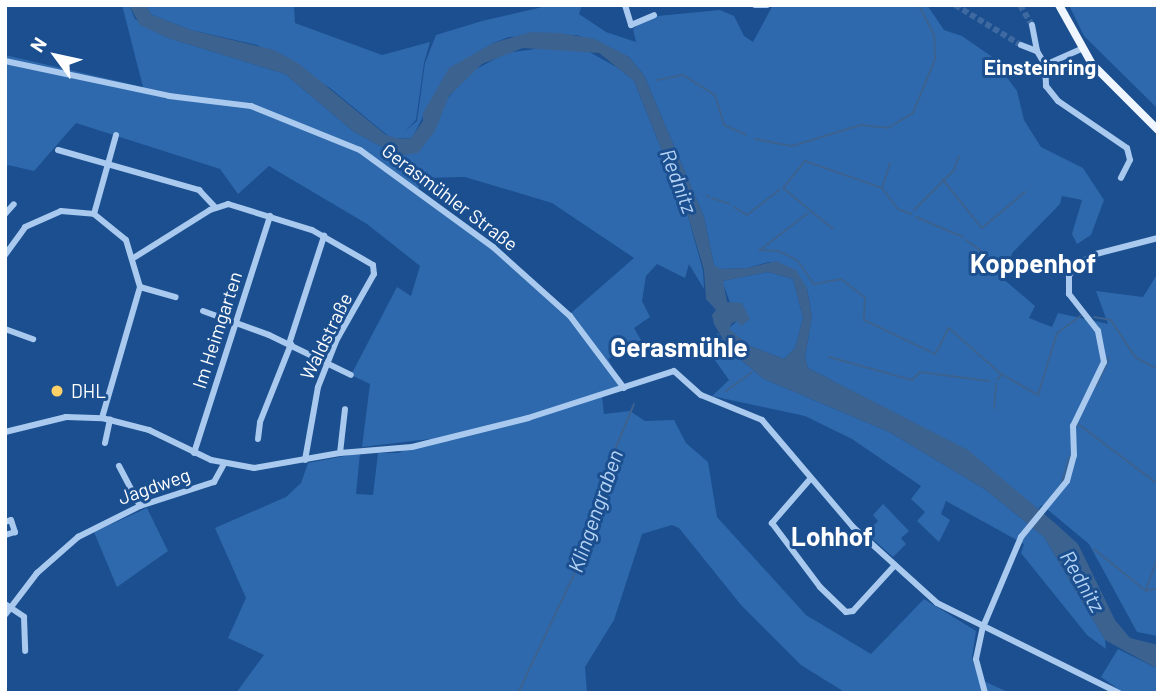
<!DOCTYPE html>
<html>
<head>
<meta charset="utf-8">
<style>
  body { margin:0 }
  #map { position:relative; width:1163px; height:698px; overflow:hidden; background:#1b4f8f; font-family:Barlow,sans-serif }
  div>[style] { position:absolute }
  .green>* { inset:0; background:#2e69ad }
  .water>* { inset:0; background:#3c6290 }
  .stream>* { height:2px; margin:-1px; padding:0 1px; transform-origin:1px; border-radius:1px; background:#3c6290 }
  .minor-tunnel>* { height:6px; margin-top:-3px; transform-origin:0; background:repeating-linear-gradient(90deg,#3d69a0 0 6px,transparent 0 9px) }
  .minor>* { height:6px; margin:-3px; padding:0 3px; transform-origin:3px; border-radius:3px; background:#a9c9ee }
  .major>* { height:8px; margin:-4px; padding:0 4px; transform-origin:4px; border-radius:4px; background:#f0f6ff }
  .dots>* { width:19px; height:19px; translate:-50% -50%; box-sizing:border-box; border:4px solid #1b4f8f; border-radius:50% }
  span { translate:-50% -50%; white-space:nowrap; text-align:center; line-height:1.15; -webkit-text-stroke:6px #1b4f8f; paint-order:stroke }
  .street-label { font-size:19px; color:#fff }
  .poi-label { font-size:19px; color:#fff }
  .left { translate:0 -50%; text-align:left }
  .neighbourhood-label { font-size:21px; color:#fff; font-weight:700 }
  .water-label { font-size:21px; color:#b5d3f5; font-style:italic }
  .district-label { font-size:26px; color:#fff; font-weight:700 }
  .frame { position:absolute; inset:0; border:7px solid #fff; pointer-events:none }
  .north { position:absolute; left:21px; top:21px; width:70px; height:70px; -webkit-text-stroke:5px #1b4f8f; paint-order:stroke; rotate:303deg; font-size:19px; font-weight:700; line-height:28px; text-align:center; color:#fff }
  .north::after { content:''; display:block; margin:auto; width:24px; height:32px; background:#fff; clip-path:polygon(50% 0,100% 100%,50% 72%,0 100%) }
</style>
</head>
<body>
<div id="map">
  <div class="green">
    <i style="clip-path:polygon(evenodd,122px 5px,129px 5px,135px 19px,168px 38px,285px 74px,354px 132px,399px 156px,469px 73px,506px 53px,542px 48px,586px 50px,618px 68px,634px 81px,688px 216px,703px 271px,704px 289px,689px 264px,685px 278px,657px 264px,646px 276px,642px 301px,650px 317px,634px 328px,641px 340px,608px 359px,623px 388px,602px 396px,604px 414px,630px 411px,645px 421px,674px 420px,686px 443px,708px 462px,717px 517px,806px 615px,871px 654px,924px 599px,976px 631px,972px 658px,979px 679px,1010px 693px,846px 693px,801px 665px,741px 605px,679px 528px,672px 525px,642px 534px,614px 620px,585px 667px,587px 693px,236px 693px,264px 655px,228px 638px,246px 598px,215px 528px,286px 497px,301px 483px,308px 463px,360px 453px,356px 494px,373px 495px,378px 453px,398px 453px,430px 439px,362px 447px,370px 384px,351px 375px,397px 287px,411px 296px,420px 266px,367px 224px,269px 166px,238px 194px,220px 169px,76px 123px,34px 171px,8px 165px,5px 169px,5px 55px,143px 87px,122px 5px,465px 177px,552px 203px,634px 258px,571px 313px,418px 191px,421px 178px,465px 177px)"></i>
    <i style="clip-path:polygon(145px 5px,294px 5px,295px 23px,382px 55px,430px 42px,424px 63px,416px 120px,405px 131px,417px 121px,425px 63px,436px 35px,482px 21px,551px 5px,582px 5px,579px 14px,606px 32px,636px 42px,633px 29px,647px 17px,720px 10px,734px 16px,744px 36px,753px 42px,773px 5px,927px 5px,944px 30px,962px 36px,991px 56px,1017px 91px,1024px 120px,1041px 147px,1083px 168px,1104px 200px,1091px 235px,1077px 244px,1072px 234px,1082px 200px,1062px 196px,1060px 204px,1013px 252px,1001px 277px,1035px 306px,1029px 318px,1052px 327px,1058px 313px,1108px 324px,1096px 291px,1143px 297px,1158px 273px,1158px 636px,1137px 632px,1089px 544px,1042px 505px,1037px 510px,968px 451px,808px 368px,805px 357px,812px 317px,807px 288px,769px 262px,747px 268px,719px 269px,714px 265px,704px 217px,644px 75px,629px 57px,577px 35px,509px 37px,493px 43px,433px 97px,412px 138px,392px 139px,330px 88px,257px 45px,191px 30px,152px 15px)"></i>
    <i style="clip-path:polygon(1069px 5px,1158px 5px,1158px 109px,1084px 36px)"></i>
    <i style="clip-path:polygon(768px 272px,793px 279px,803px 318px,795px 348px,784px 359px,750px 346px,728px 329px,737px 321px,722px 281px)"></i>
    <i style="clip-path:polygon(718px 333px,730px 351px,764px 379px,889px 432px,986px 490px,1044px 537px,1105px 640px,1106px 649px,1087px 635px,1021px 553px,1024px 544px,946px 501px,941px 514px,950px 520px,939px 542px,917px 521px,925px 512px,911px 499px,921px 486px,852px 439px,805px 416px,712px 396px,729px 380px,712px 356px,712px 341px)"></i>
    <i style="clip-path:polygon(883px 504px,909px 531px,901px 538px,906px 544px,893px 557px,866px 533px,878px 521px,873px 515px)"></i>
    <i style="clip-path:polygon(147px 508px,168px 551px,117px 587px,94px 532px)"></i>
    <i style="clip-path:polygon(1118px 649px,1158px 669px,1158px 693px,1124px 693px,1101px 677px)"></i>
  </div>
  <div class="water">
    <i style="clip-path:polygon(evenodd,129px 5px,145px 5px,152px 15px,191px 30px,274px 50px,298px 63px,386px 135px,400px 139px,411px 138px,423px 121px,423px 113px,449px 68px,493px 43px,531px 32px,560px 33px,595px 39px,629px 57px,644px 75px,704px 217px,714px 265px,720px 269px,747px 268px,776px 261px,796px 270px,807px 288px,812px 317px,805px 357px,808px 368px,968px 450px,1056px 524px,1078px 544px,1115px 620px,1130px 638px,1158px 645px,1158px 669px,1105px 640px,1044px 537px,986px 490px,889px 432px,764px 379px,730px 351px,714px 324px,712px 315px,716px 310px,706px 299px,704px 270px,688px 216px,634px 81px,599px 53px,523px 48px,482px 64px,449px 96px,435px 131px,418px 153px,399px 156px,354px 132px,285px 74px,168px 38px,140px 25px,129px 5px,768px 272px,793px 279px,803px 318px,795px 348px,784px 359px,750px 346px,729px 329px,732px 323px,737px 321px,741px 326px,750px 319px,742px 303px,727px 302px,723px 281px,768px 272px)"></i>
  </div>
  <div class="stream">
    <i style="left:657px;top:80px;width:26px;rotate:-11deg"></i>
    <i style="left:683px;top:75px;width:38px;rotate:32deg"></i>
    <i style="left:715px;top:95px;width:31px;rotate:73deg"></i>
    <i style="left:724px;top:125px;width:24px;rotate:24deg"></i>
    <i style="left:755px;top:139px;width:38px;rotate:11deg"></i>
    <i style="left:792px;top:146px;width:72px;rotate:-16.9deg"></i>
    <i style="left:861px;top:125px;width:27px;rotate:6deg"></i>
    <i style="left:888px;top:128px;width:29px;rotate:-31deg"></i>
    <i style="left:913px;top:113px;width:58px;rotate:-67.8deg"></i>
    <i style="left:935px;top:59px;width:24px;rotate:-92deg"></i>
    <i style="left:934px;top:35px;width:34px;rotate:-117deg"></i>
    <i style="left:942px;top:179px;width:63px;rotate:50.8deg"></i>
    <i style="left:982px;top:228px;width:56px;rotate:-39.9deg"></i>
    <i style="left:882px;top:188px;width:26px;rotate:-72deg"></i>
    <i style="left:707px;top:196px;width:2px;rotate:27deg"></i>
    <i style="left:712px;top:198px;width:18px;rotate:19deg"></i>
    <i style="left:734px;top:207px;width:15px;rotate:32deg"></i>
    <i style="left:747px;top:215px;width:41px;rotate:-38deg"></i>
    <i style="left:914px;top:210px;width:57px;rotate:-45deg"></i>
    <i style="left:954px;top:170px;width:15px;rotate:-70deg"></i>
    <i style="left:808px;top:213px;width:61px;rotate:142.4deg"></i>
    <i style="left:760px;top:250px;width:19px;rotate:3deg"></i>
    <i style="left:779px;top:251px;width:20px;rotate:27deg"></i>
    <i style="left:797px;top:260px;width:29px;rotate:55deg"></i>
    <i style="left:814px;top:284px;width:27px;rotate:-10deg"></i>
    <i style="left:841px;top:279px;width:31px;rotate:38deg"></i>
    <i style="left:865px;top:298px;width:22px;rotate:93deg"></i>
    <i style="left:864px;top:320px;width:79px;rotate:25.6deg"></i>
    <i style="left:935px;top:354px;width:30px;rotate:-62deg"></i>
    <i style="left:949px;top:328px;width:69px;rotate:41.5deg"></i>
    <i style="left:1001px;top:374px;width:43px;rotate:29.6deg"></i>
    <i style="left:1038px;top:395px;width:65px;rotate:-73deg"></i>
    <i style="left:1057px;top:333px;width:29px;rotate:-36deg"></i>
    <i style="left:916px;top:217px;width:51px;rotate:23.1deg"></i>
    <i style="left:833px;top:229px;width:65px;rotate:-140.6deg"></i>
    <i style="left:783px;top:188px;width:35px;rotate:-51deg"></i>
    <i style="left:805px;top:161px;width:82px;rotate:19.3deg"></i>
    <i style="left:882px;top:188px;width:26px;rotate:53deg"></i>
    <i style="left:898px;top:209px;width:14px;rotate:21deg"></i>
    <i style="left:966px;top:240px;width:22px;rotate:36deg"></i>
    <i style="left:984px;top:253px;width:31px;rotate:54deg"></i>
    <i style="left:1094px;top:317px;width:17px;rotate:10deg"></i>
    <i style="left:1111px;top:320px;width:44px;rotate:57deg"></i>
    <i style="left:1135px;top:357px;width:26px;rotate:28deg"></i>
    <i style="left:829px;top:357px;width:86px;rotate:15.5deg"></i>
    <i style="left:912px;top:380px;width:11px;rotate:-45deg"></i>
    <i style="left:920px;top:372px;width:70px;rotate:7.4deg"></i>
    <i style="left:997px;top:380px;width:6px;rotate:-51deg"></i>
    <i style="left:1096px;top:386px;width:31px;rotate:-65deg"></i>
    <i style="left:726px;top:391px;width:32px;rotate:-36deg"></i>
    <i style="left:994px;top:408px;width:24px;rotate:-85deg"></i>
    <i style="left:1077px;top:423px;width:98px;rotate:37.1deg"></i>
    <i style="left:1062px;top:482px;width:27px;rotate:-73deg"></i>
    <i style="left:1157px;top:486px;width:1px;rotate:45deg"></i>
    <i style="left:1094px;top:549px;width:67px;rotate:38.9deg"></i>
    <i style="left:1146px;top:591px;width:12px;rotate:-14deg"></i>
    <i style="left:1146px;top:590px;width:35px;rotate:-70deg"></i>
    <i style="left:518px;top:693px;width:166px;rotate:-64.7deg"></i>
    <i style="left:589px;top:543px;width:81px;rotate:-75.8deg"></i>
    <i style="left:609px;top:464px;width:65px;rotate:-67.4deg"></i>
  </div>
  <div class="minor-tunnel">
    <i style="left:955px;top:5px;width:77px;rotate:31.2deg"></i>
    <i style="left:1020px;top:5px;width:23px;rotate:59deg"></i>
  </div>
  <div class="minor">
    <i style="left:625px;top:5px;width:21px;rotate:73deg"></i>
    <i style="left:631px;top:25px;width:25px;rotate:-23deg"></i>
    <i style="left:755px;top:5px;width:12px"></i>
    <i style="left:1032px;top:25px;width:26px;rotate:79deg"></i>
    <i style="left:1037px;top:51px;width:16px;rotate:60deg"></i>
    <i style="left:1045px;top:65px;width:39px;rotate:-24deg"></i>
    <i style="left:1021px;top:45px;width:17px;rotate:21deg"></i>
    <i style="left:5px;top:61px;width:168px;rotate:12deg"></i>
    <i style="left:169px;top:96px;width:83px;rotate:7deg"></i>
    <i style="left:251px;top:106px;width:118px;rotate:22deg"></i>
    <i style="left:360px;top:150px;width:165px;rotate:36.1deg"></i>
    <i style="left:493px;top:247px;width:103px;rotate:41.9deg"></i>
    <i style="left:570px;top:316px;width:90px;rotate:53.1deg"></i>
    <i style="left:1045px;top:65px;width:21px;rotate:87deg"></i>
    <i style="left:1046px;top:86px;width:19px;rotate:51deg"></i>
    <i style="left:1058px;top:101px;width:83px;rotate:34.3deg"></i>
    <i style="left:1127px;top:148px;width:12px;rotate:76deg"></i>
    <i style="left:1130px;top:160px;width:20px;rotate:117deg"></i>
    <i style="left:58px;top:150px;width:147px;rotate:15.8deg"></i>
    <i style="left:199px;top:190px;width:23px;rotate:47deg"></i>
    <i style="left:5px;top:214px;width:13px;rotate:-48deg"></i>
    <i style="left:94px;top:214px;width:82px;rotate:-74.4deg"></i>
    <i style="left:5px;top:255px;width:34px;rotate:-54deg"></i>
    <i style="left:25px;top:227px;width:39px;rotate:-24deg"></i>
    <i style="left:61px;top:211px;width:33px;rotate:5deg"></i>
    <i style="left:94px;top:214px;width:41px;rotate:39.1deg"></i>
    <i style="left:126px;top:240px;width:49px;rotate:73.4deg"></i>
    <i style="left:140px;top:287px;width:136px;rotate:106.2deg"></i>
    <i style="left:135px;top:257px;width:89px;rotate:-32.1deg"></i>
    <i style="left:210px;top:210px;width:19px;rotate:-18deg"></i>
    <i style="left:228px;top:204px;width:88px;rotate:17.2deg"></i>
    <i style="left:312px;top:230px;width:70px;rotate:29.8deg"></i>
    <i style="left:373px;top:265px;width:9px;rotate:84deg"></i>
    <i style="left:374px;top:274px;width:75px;rotate:119.6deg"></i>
    <i style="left:337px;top:339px;width:52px;rotate:111.6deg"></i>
    <i style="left:318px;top:387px;width:74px;rotate:100.1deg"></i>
    <i style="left:140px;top:287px;width:37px;rotate:16deg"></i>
    <i style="left:203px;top:311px;width:70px;rotate:20deg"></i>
    <i style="left:269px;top:335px;width:91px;rotate:26deg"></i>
    <i style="left:5px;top:329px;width:30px;rotate:20deg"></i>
    <i style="left:289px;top:344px;width:114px;rotate:-72deg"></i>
    <i style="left:5px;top:432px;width:63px;rotate:-13.8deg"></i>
    <i style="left:66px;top:417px;width:36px;rotate:2deg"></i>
    <i style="left:102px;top:418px;width:49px;rotate:14.3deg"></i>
    <i style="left:149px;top:430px;width:69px;rotate:25.8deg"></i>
    <i style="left:211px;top:460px;width:44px;rotate:10.5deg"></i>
    <i style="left:254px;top:468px;width:87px;rotate:-9.9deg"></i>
    <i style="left:340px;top:453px;width:72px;rotate:-4.8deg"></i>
    <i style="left:412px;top:447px;width:120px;rotate:-14deg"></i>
    <i style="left:528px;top:418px;width:153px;rotate:-17.8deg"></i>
    <i style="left:674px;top:371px;width:36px;rotate:42deg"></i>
    <i style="left:701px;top:395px;width:66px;rotate:22.3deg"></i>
    <i style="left:762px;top:420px;width:140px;rotate:49.6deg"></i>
    <i style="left:853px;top:527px;width:113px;rotate:42.1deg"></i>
    <i style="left:937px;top:603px;width:203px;rotate:26.3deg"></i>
    <i style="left:258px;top:439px;width:17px;rotate:-83deg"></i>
    <i style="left:260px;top:422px;width:84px;rotate:-68.3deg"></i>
    <i style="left:105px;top:443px;width:24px;rotate:-78deg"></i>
    <i style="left:194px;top:453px;width:249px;rotate:-72.2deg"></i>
    <i style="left:340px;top:453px;width:44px;rotate:-83.5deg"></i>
    <i style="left:119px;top:466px;width:45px;rotate:62.3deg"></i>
    <i style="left:811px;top:478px;width:60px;rotate:130.9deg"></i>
    <i style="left:772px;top:523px;width:80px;rotate:53.1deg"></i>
    <i style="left:820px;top:587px;width:36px;rotate:44deg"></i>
    <i style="left:846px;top:612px;width:7px;rotate:-8deg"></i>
    <i style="left:853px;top:611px;width:62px;rotate:-47.6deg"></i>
    <i style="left:5px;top:522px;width:6px;rotate:-18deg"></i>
    <i style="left:11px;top:520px;width:13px;rotate:72deg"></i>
    <i style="left:15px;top:532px;width:10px;rotate:163deg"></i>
    <i style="left:5px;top:604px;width:23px;rotate:34deg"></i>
    <i style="left:24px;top:617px;width:34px;rotate:88deg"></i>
    <i style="left:5px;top:615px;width:53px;rotate:-52.7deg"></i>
    <i style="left:37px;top:573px;width:55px;rotate:-41.3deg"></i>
    <i style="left:78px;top:537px;width:69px;rotate:-26.6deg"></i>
    <i style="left:140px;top:506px;width:78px;rotate:-18deg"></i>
    <i style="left:214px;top:482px;width:21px;rotate:-61deg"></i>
    <i style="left:985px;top:693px;width:35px;rotate:-105deg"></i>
    <i style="left:976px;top:659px;width:33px;rotate:-78deg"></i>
    <i style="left:983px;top:627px;width:98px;rotate:-67.1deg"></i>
    <i style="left:1021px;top:537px;width:72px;rotate:-50.6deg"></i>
    <i style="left:1067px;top:481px;width:27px;rotate:-75deg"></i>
    <i style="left:1074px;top:455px;width:29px;rotate:-92deg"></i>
    <i style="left:1073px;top:426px;width:71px;rotate:-64.2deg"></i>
    <i style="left:1104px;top:362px;width:32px;rotate:-101deg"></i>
    <i style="left:1098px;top:331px;width:47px;rotate:-128.1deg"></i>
    <i style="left:1069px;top:294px;width:18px;rotate:-90deg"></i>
    <i style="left:1069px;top:276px;width:13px;rotate:-58deg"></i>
    <i style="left:1076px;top:265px;width:23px;rotate:-29deg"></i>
    <i style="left:1096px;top:254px;width:64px;rotate:-14.5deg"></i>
  </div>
  <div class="major">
    <i style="left:1059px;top:5px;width:68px;rotate:60.8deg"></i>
    <i style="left:1092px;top:64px;width:93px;rotate:45deg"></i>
  </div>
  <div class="dots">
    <i style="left:57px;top:391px;background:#ffd166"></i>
  </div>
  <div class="street-label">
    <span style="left:450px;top:197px;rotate:37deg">Gerasmühler Straße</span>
    <span style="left:217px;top:330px;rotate:-72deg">Im Heimgarten</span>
    <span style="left:326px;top:336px;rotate:-64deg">Waldstraße</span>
    <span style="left:154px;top:486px;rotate:-19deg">Jagdweg</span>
  </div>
  <div class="poi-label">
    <span class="left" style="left:71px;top:391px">DHL</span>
  </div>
  <div class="neighbourhood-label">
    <span style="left:1040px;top:67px">Einsteinring</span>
  </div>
  <div class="water-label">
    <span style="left:679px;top:181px;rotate:69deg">Rednitz</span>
    <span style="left:595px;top:511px;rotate:-71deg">Klingengraben</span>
    <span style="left:1083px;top:581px;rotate:60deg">Rednitz</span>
  </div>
  <div class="district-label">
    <span style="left:1033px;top:263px">Koppenhof</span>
    <span style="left:679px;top:347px">Gerasmühle</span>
    <span style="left:832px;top:536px">Lohhof</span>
  </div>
  <div class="frame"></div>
  <div class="north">N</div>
</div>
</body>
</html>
